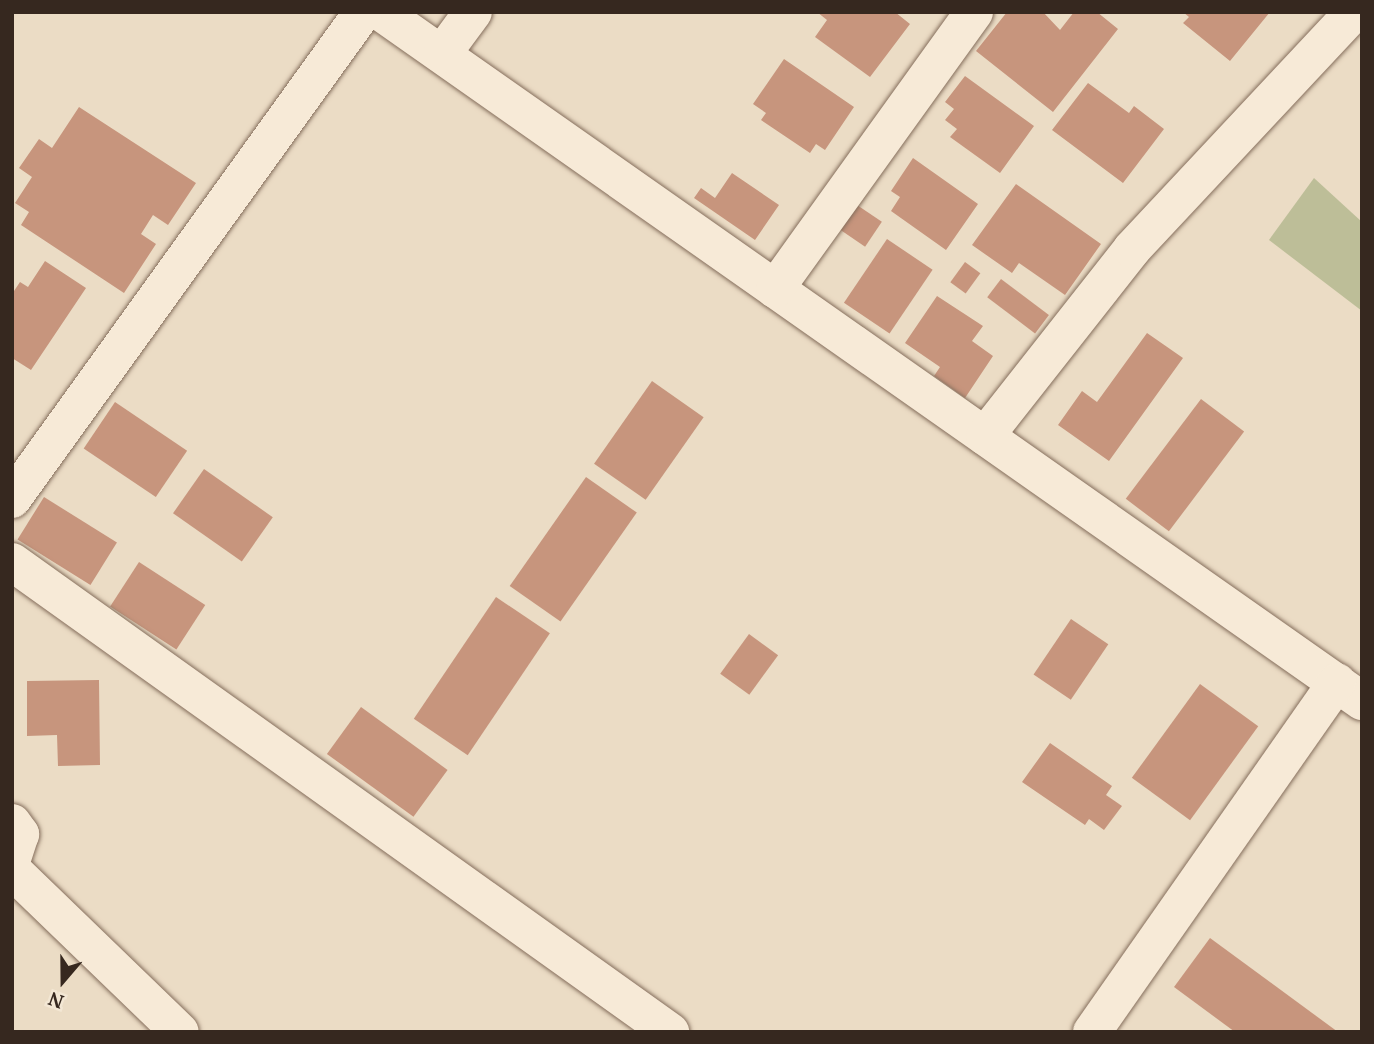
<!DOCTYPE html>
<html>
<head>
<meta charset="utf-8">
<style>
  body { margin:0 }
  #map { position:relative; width:1374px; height:1044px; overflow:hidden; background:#ebdcc5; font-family:"PT Serif",serif }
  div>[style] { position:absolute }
  .cemetery>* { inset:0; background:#bdbe98 }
  .building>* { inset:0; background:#c7957d; transform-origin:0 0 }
  .roads { filter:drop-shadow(0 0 2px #856e5c) drop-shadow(0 0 2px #856e5c) }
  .minor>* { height:38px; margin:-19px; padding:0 19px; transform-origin:19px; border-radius:19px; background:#f7ead7 }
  span { translate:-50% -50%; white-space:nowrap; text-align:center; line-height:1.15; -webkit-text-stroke:7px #f3e7d4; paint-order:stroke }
  .frame { position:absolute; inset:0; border:14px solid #36281f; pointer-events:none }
  .north { position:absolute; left:28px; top:946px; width:70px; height:70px; -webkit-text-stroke:5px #f3e7d4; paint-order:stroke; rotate:200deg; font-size:19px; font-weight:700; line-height:28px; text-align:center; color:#36281f }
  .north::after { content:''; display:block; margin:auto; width:24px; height:32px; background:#36281f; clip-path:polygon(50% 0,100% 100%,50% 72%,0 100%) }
</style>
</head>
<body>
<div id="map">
  <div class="cemetery">
    <i style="clip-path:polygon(1314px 178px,1362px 222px,1362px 311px,1269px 240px)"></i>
  </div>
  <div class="building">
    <i style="clip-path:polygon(817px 12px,895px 12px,910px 24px,870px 77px,815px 37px,827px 20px)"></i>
    <i style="clip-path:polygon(1007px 12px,1043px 12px,1060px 30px,1074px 12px,1097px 12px,1118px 29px,1053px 112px,976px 51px)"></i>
    <i style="clip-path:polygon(1183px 12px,1270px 12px,1230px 61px,1183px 23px,1189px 17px)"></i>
    <i style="clip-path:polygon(784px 59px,854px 107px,825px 150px,816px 144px,810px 153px,761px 120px,766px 113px,753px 104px)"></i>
    <i style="clip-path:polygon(965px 76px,1034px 126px,1000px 173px,950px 137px,957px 129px,945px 120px,954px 109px,945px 102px)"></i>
    <i style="clip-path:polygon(1088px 83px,1129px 113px,1134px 106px,1164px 129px,1123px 183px,1052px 130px)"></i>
    <i style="clip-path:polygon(79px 107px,196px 183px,168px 225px,153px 215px,141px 234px,156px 244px,124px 293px,21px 225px,29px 212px,15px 203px,32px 177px,19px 168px,39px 139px,52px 148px)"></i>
    <i style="clip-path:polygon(913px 158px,978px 204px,946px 250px,891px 211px,900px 197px,891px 191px)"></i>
    <i style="clip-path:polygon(732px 173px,779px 205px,755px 240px,694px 198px,701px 188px,715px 198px)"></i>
    <i style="clip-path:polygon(1016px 184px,1101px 244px,1065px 295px,1019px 263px,1012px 273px,972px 245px)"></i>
    <i style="left:857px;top:205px;width:30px;height:30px;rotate:34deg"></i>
    <i style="left:887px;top:239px;width:55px;height:77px;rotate:34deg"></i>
    <i style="clip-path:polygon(45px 261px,86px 288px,31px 370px,12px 358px,12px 294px,20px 282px,28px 287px)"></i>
    <i style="left:965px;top:262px;width:19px;height:25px;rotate:36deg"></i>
    <i style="left:1001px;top:279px;width:60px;height:23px;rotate:37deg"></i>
    <i style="clip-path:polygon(937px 296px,983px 326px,972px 341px,993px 356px,965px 398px,934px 376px,940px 367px,905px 343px)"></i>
    <i style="clip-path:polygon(1147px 333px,1183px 358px,1109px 461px,1058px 425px,1082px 391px,1097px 402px)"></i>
    <i style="left:652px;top:381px;width:63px;height:101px;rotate:35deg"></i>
    <i style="left:1201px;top:399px;width:54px;height:125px;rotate:37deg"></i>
    <i style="left:115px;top:402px;width:87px;height:56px;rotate:34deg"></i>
    <i style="left:204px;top:469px;width:84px;height:54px;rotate:35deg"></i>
    <i style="left:586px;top:477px;width:62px;height:133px;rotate:35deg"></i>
    <i style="left:44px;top:497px;width:86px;height:50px;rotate:32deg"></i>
    <i style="left:139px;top:562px;width:79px;height:53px;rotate:33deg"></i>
    <i style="left:496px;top:597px;width:65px;height:147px;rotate:34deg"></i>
    <i style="left:1071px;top:619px;width:45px;height:67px;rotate:34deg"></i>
    <i style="left:749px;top:634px;width:36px;height:49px;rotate:36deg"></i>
    <i style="clip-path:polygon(99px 680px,100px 765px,58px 766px,57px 735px,27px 736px,27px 681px)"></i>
    <i style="left:1200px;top:684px;width:72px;height:116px;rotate:36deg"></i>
    <i style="left:361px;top:707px;width:107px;height:58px;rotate:36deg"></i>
    <i style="clip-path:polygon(1050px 743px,1112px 786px,1106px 795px,1122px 806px,1104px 830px,1089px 819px,1085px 825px,1022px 782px)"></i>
    <i style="clip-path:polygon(1210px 938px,1338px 1032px,1235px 1032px,1174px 987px)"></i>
  </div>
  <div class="roads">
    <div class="minor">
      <i style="left:381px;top:12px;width:1199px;rotate:35.08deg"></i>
      <i style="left:442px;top:54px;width:52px;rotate:-53.6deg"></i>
      <i style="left:775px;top:289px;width:341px;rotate:-54.3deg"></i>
      <i style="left:985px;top:436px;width:238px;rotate:-51.8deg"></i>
      <i style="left:1132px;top:249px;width:325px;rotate:-46.9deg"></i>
      <i style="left:12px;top:499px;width:600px;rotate:-54.22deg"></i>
      <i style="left:12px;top:562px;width:809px;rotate:35.54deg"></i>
      <i style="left:12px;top:823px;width:14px;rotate:54deg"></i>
      <i style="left:20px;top:834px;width:26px;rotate:108deg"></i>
      <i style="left:12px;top:870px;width:233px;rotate:44deg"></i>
      <i style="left:1092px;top:1032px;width:427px;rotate:-55deg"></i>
    </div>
  </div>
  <div class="frame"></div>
  <div class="north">N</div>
</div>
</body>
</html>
